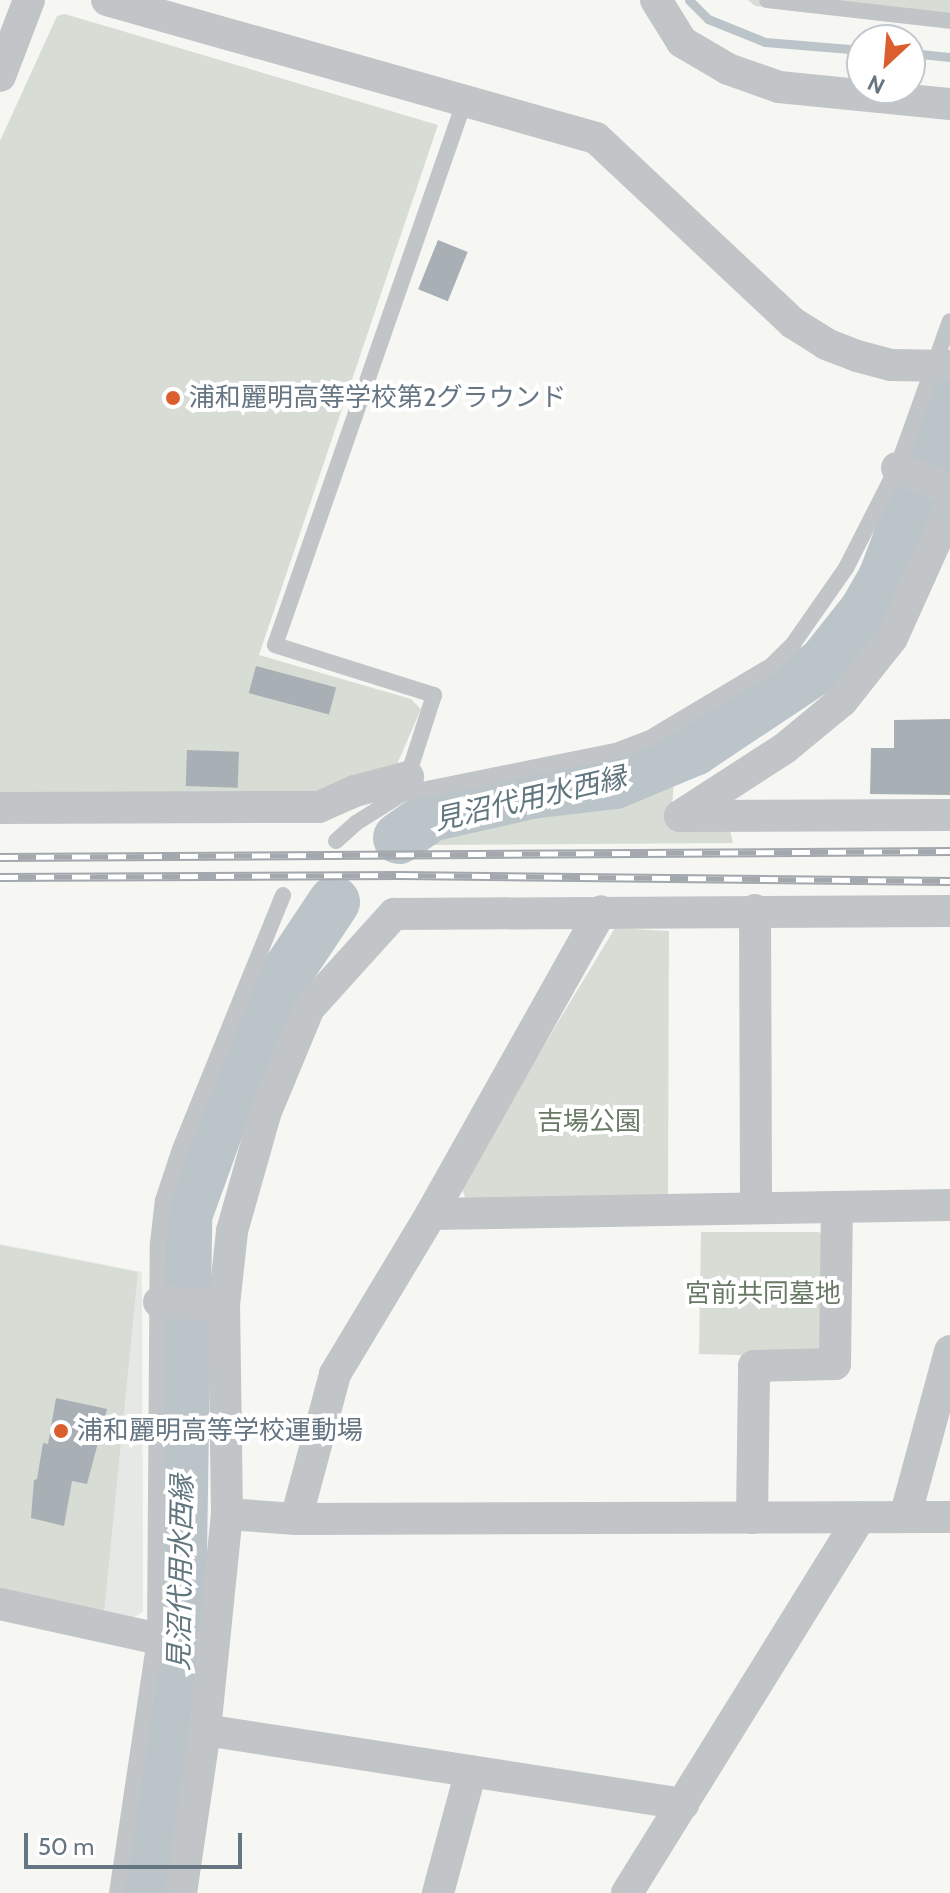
<!DOCTYPE html>
<html>
<head>
<meta charset="utf-8">
<style>
  body { margin:0 }
  #map { position:relative; width:950px; height:1893px; overflow:hidden; background:#f6f6f3; font-family:Cabin,"Noto Sans JP",sans-serif }
  div>[style] { position:absolute }
  .built>* { inset:0; background:#e6e8e6 }
  .green>* { inset:0; background:#d7ddd4 }
  .stream>* { height:9px; margin:-4.5px; padding:0 4.5px; transform-origin:4.5px; border-radius:4.5px; background:#bbc5c9 }
  .river>* { height:52px; margin:-26px; padding:0 26px; transform-origin:26px; border-radius:26px; background:#bbc5c9 }
  .building>* { inset:0; background:#a8b0b5; transform-origin:0 0 }
  .service>* { height:16px; margin:-8px; padding:0 8px; transform-origin:8px; border-radius:8px; background:#c1c5c8 }
  .minor>* { height:32px; margin:-16px; padding:0 16px; transform-origin:16px; border-radius:16px; background:#c1c5c8 }
  .rail>* { height:9px; margin-top:-4.5px; transform-origin:0; background:repeating-linear-gradient(90deg,#fff 0 18px,#a2a8ad 0 36px); box-sizing:border-box; border-block:2px solid #a2a8ad }
  .dots>* { width:22px; height:22px; translate:-50% -50%; box-sizing:border-box; border:4px solid #fff; border-radius:50% }
  span { translate:-50% -50%; white-space:nowrap; text-align:center; line-height:1.15; -webkit-text-stroke:8px #fff; paint-order:stroke }
  .poi-label { font-size:26px; color:#667582 }
  .left { translate:0 -50%; text-align:left }
  .park-label { font-size:26px; color:#687a65 }
  .water-label { font-size:28px; color:#62767f; font-style:italic }
  .north { position:absolute; left:846px; top:24px; width:80px; height:80px; box-sizing:border-box; background:#fff; border:2px solid #c2c8cd; border-radius:50%; rotate:206deg; font-size:22px; font-weight:700; line-height:32px; text-align:center; color:#667582 }
  .north::after { content:''; display:block; margin:auto; width:28px; height:36px; background:#db5f2e; clip-path:polygon(50% 0,100% 100%,50% 72%,0 100%) }
  .scale { position:absolute; left:24px; top:1833px; width:218px; height:36px; box-sizing:border-box; border:4px solid #667582; border-top:0; padding-left:10px; font-size:24px; line-height:28px; white-space:nowrap; color:#667582; -webkit-text-stroke:6px #fff; paint-order:stroke }
</style>
</head>
<body>
<div id="map">
  <div class="built">
    <i style="clip-path:polygon(0 1244px,142px 1272px,143px 1612px,123px 1623px,0 1595px)"></i>
  </div>
  <div class="green">
    <i style="clip-path:polygon(748px 0,950px 0,950px 28px,755px 6px)"></i>
    <i style="clip-path:polygon(65px 14px,438px 125px,259px 655px,411px 699px,421px 709px,395px 769px,304px 795px,0 795px,0 141px,57px 16px)"></i>
    <i style="clip-path:polygon(674px 783px,670px 827px,730px 830px,733px 843px,432px 845px,440px 835px,495px 822px,573px 813px,653px 792px)"></i>
    <i style="clip-path:polygon(615px 928px,669px 931px,668px 1200px,467px 1202px,460px 1184px)"></i>
    <i style="clip-path:polygon(701px 1232px,819px 1232px,827px 1241px,827px 1347px,817px 1357px,699px 1354px)"></i>
    <i style="clip-path:polygon(0 1245px,138px 1272px,104px 1613px,0 1590px)"></i>
  </div>
  <div class="stream">
    <i style="left:689px;top:0;width:27px;rotate:45deg"></i>
    <i style="left:708px;top:19px;width:61px;rotate:22deg"></i>
    <i style="left:765px;top:42px;width:97px;rotate:4.7deg"></i>
    <i style="left:910px;top:53px;width:40px;rotate:5.7deg"></i>
  </div>
  <div class="river">
    <i style="left:399px;top:838px;width:38px;rotate:-35deg"></i>
    <i style="left:430px;top:816px;width:104px;rotate:-12.8deg"></i>
    <i style="left:531px;top:793px;width:85px;rotate:-6.8deg"></i>
    <i style="left:615px;top:783px;width:86px;rotate:-22.7deg"></i>
    <i style="left:694px;top:750px;width:155px;rotate:-33.7deg"></i>
    <i style="left:823px;top:664px;width:68px;rotate:-51.6deg"></i>
    <i style="left:865px;top:611px;width:38px;rotate:-60deg"></i>
    <i style="left:884px;top:578px;width:186px;rotate:-69.2deg"></i>
    <i style="left:147px;top:1893px;width:213px;rotate:-81.4deg"></i>
    <i style="left:179px;top:1682px;width:466px;rotate:-89.1deg"></i>
    <i style="left:186px;top:1216px;width:135px;rotate:-70.1deg"></i>
    <i style="left:232px;top:1089px;width:113px;rotate:-65.9deg"></i>
    <i style="left:278px;top:986px;width:101px;rotate:-56.3deg"></i>
  </div>
  <div class="building">
    <i style="left:438px;top:240px;width:32px;height:53px;rotate:22deg"></i>
    <i style="left:256px;top:666px;width:83px;height:28px;rotate:15deg"></i>
    <i style="clip-path:polygon(950px 719px,950px 795px,870px 794px,871px 748px,894px 748px,894px 720px)"></i>
    <i style="left:187px;top:750px;width:52px;height:36px;rotate:2deg"></i>
    <i style="clip-path:polygon(56px 1398px,107px 1409px,87px 1484px,72px 1481px,64px 1526px,31px 1518px,34px 1480px,37px 1479px,43px 1443px,48px 1444px)"></i>
  </div>
  <div class="service">
    <i style="left:767px;top:0;width:184px;rotate:6.5deg"></i>
    <i style="left:465px;top:100px;width:577px;rotate:109.22deg"></i>
    <i style="left:275px;top:645px;width:167px;rotate:17.5deg"></i>
    <i style="left:434px;top:695px;width:104px;rotate:107.9deg"></i>
    <i style="left:402px;top:794px;width:218px;rotate:-11.4deg"></i>
    <i style="left:616px;top:751px;width:34px;rotate:-21deg"></i>
    <i style="left:648px;top:739px;width:144px;rotate:-30.8deg"></i>
    <i style="left:772px;top:665px;width:30px;rotate:-45deg"></i>
    <i style="left:793px;top:644px;width:93px;rotate:-55.1deg"></i>
    <i style="left:846px;top:568px;width:112px;rotate:-63deg"></i>
    <i style="left:897px;top:468px;width:156px;rotate:-70.2deg"></i>
    <i style="left:336px;top:841px;width:27px;rotate:-42deg"></i>
    <i style="left:356px;top:823px;width:54px;rotate:-32.2deg"></i>
    <i style="left:117px;top:1893px;width:258px;rotate:-81.5deg"></i>
    <i style="left:155px;top:1638px;width:395px;rotate:-89.6deg"></i>
    <i style="left:158px;top:1243px;width:43px;rotate:-83.4deg"></i>
    <i style="left:163px;top:1200px;width:54px;rotate:-71.6deg"></i>
    <i style="left:180px;top:1149px;width:274px;rotate:-67.9deg"></i>
  </div>
  <div class="minor">
    <i style="left:107px;top:0;width:508px;rotate:15.76deg"></i>
    <i style="left:596px;top:138px;width:270px;rotate:43.2deg"></i>
    <i style="left:793px;top:323px;width:39px;rotate:32deg"></i>
    <i style="left:826px;top:344px;width:33px;rotate:21deg"></i>
    <i style="left:857px;top:356px;width:35px;rotate:15deg"></i>
    <i style="left:891px;top:365px;width:59px;rotate:1deg"></i>
    <i style="left:656px;top:0;width:49px;rotate:58.2deg"></i>
    <i style="left:682px;top:42px;width:53px;rotate:30.4deg"></i>
    <i style="left:728px;top:69px;width:54px;rotate:19.4deg"></i>
    <i style="left:779px;top:87px;width:172px;rotate:5.7deg"></i>
    <i style="left:0;top:76px;width:81px;rotate:-69.1deg"></i>
    <i style="left:897px;top:468px;width:57px;rotate:21.6deg"></i>
    <i style="left:0;top:808px;width:319px;rotate:-0.2deg"></i>
    <i style="left:319px;top:807px;width:39px;rotate:-24deg"></i>
    <i style="left:355px;top:791px;width:55px;rotate:-14.8deg"></i>
    <i style="left:680px;top:816px;width:125px;rotate:-32.9deg"></i>
    <i style="left:785px;top:748px;width:74px;rotate:-39.5deg"></i>
    <i style="left:842px;top:701px;width:80px;rotate:-51.6deg"></i>
    <i style="left:892px;top:638px;width:141px;rotate:-65.8deg"></i>
    <i style="left:680px;top:816px;width:270px;rotate:-0.2deg"></i>
    <i style="left:755px;top:910px;width:298px;rotate:89.8deg"></i>
    <i style="left:431px;top:1214px;width:519px;rotate:-0.99deg"></i>
    <i style="left:159px;top:1302px;width:65px;rotate:2.6deg"></i>
    <i style="left:227px;top:1514px;width:69px;rotate:4.1deg"></i>
    <i style="left:296px;top:1519px;width:654px;rotate:-0.18deg"></i>
    <i style="left:905px;top:1517px;width:172px;rotate:-74.8deg"></i>
    <i style="left:752px;top:1518px;width:152px;rotate:-89.2deg"></i>
    <i style="left:754px;top:1366px;width:81px;rotate:-1.4deg"></i>
    <i style="left:835px;top:1364px;width:157px;rotate:-89.3deg"></i>
    <i style="left:296px;top:1519px;width:150px;rotate:-74.9deg"></i>
    <i style="left:335px;top:1374px;width:187px;rotate:-59deg"></i>
    <i style="left:431px;top:1214px;width:347px;rotate:-60.7deg"></i>
    <i style="left:0;top:1604px;width:159px;rotate:12.4deg"></i>
    <i style="left:205px;top:1730px;width:484px;rotate:8.8deg"></i>
    <i style="left:181px;top:1893px;width:165px;rotate:-81.6deg"></i>
    <i style="left:205px;top:1730px;width:217px;rotate:-84.2deg"></i>
    <i style="left:227px;top:1514px;width:209px;rotate:-90.8deg"></i>
    <i style="left:224px;top:1305px;width:74px;rotate:-83.8deg"></i>
    <i style="left:232px;top:1231px;width:122px;rotate:-74.2deg"></i>
    <i style="left:265px;top:1114px;width:115px;rotate:-67.5deg"></i>
    <i style="left:309px;top:1008px;width:127px;rotate:-47.9deg"></i>
    <i style="left:394px;top:914px;width:556px;rotate:-0.31deg"></i>
    <i style="left:438px;top:1893px;width:126px;rotate:-74.9deg"></i>
    <i style="left:627px;top:1893px;width:442px;rotate:-58.2deg"></i>
  </div>
  <div class="rail">
    <i style="left:0;top:857px;width:950px;rotate:-0.36deg"></i>
    <i style="left:0;top:877px;width:400px;rotate:-0.3deg"></i>
    <i style="left:400px;top:875px;width:550px;rotate:0.63deg"></i>
  </div>
  <div class="dots">
    <i style="left:173px;top:398px;background:#db5f2e"></i>
    <i style="left:61px;top:1431px;background:#db5f2e"></i>
  </div>
  <div class="poi-label">
    <span class="left" style="left:189px;top:398px">浦和麗明高等学校第2グラウンド</span>
    <span class="left" style="left:77px;top:1431px">浦和麗明高等学校運動場</span>
  </div>
  <div class="park-label">
    <span style="left:589px;top:1122px">吉場公園</span>
    <span style="left:763px;top:1294px">宮前共同墓地</span>
  </div>
  <div class="water-label">
    <span style="left:530px;top:798px;rotate:-13deg">見沼代用水西縁</span>
    <span style="left:180px;top:1573px;rotate:-89deg">見沼代用水西縁</span>
  </div>
  <div class="north">N</div>
  <div class="scale">50 m</div>
</div>
</body>
</html>
